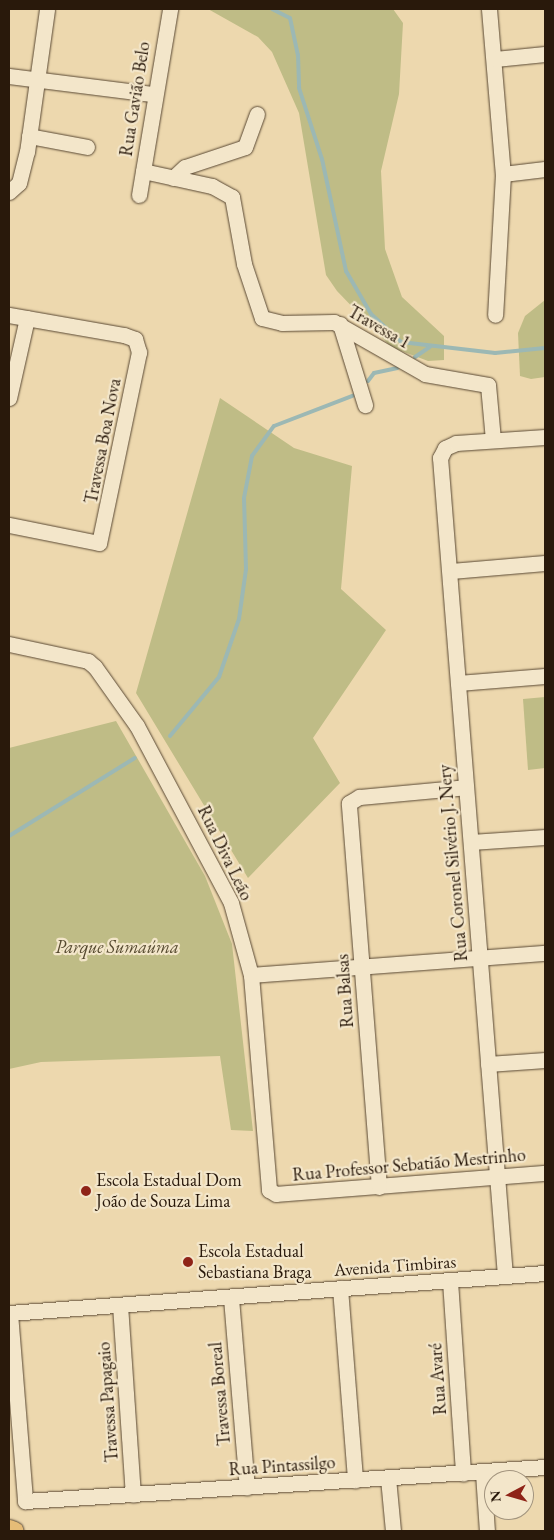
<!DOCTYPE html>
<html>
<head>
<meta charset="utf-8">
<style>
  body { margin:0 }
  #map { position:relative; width:554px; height:1540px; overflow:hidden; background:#edd8ae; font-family:"EB Garamond",serif }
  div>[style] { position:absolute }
  .green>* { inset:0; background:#bfbc86 }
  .stream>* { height:4px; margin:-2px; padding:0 2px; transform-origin:2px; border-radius:2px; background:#9cb8b4 }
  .roads { filter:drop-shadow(0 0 1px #5a4934) drop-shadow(0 0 1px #5a4934) }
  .minor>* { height:15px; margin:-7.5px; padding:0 7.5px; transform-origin:7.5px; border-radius:7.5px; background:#f3e6ca }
  .major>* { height:19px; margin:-9.5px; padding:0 9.5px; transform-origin:9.5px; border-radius:9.5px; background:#e6bc77 }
  .dots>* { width:14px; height:14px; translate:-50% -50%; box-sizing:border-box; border:2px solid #f3e6ca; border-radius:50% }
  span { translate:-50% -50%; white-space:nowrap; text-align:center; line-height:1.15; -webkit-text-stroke:4.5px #f3e6ca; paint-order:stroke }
  .street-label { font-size:18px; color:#29190b }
  .park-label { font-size:18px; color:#564a30; font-style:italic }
  .poi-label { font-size:18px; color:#29190b }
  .left { translate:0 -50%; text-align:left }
  .frame { position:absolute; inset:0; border:10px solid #29190b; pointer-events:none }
  .north { position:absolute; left:484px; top:1470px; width:50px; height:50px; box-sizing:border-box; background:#f3e6ca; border:1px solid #a2947e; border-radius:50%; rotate:264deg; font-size:14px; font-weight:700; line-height:20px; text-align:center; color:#29190b }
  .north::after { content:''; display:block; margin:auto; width:18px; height:22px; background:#8f2418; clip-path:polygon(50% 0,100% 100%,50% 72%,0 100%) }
</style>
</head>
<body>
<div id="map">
  <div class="green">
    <i style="clip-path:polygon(208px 9px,393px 9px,403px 23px,399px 94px,381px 171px,385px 249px,402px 297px,444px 336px,444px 360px,428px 361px,391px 347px,337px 291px,326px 275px,299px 113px,272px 52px,258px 37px)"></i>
    <i style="clip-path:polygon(545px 300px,545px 377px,531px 379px,520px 376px,518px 333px,525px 316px)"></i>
    <i style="clip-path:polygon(220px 398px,294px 448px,352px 466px,341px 589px,386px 630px,313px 738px,340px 783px,248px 878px,136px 693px)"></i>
    <i style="clip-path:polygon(545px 697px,545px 768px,528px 770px,523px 699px)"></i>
    <i style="clip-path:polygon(116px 721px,205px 876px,232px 944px,253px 1131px,231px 1130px,220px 1056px,41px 1062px,9px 1069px,9px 748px)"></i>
  </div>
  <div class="stream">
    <i style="left:272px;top:9px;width:20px;rotate:27deg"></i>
    <i style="left:290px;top:18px;width:38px;rotate:78deg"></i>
    <i style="left:298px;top:55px;width:33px;rotate:88deg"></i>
    <i style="left:299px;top:88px;width:75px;rotate:72.1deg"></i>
    <i style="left:322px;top:159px;width:115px;rotate:77.9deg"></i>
    <i style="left:346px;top:271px;width:50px;rotate:59.8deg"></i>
    <i style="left:371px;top:314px;width:41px;rotate:43deg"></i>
    <i style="left:401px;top:342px;width:95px;rotate:6.7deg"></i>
    <i style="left:495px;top:353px;width:50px;rotate:-5.7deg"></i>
    <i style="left:415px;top:357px;width:18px;rotate:-34deg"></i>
    <i style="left:368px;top:381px;width:10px;rotate:-53deg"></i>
    <i style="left:374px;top:373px;width:24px;rotate:-12deg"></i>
    <i style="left:170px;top:736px;width:77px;rotate:-50.3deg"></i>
    <i style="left:219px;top:677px;width:61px;rotate:-71deg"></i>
    <i style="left:239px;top:619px;width:50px;rotate:-82deg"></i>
    <i style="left:246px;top:569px;width:71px;rotate:-91.6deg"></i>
    <i style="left:244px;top:498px;width:43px;rotate:-79.2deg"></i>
    <i style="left:252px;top:456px;width:37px;rotate:-54deg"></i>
    <i style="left:274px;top:426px;width:84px;rotate:-21deg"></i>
    <i style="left:9px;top:836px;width:148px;rotate:-31.8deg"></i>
  </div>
  <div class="roads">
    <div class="minor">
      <i style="left:489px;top:9px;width:166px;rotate:85.2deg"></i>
      <i style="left:503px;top:174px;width:141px;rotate:93.2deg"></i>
      <i style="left:495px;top:59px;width:50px;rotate:-5.7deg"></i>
      <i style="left:9px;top:76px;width:144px;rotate:7.2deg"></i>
      <i style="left:29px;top:136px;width:59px;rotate:10.7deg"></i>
      <i style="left:143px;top:171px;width:71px;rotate:12.3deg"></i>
      <i style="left:212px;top:186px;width:23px;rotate:29deg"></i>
      <i style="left:232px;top:197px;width:68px;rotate:79.8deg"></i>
      <i style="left:244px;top:264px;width:57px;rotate:71.6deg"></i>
      <i style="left:262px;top:318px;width:21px;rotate:14deg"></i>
      <i style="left:282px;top:323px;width:52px;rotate:-1.1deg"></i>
      <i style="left:334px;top:322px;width:105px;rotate:29.7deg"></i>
      <i style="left:425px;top:374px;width:64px;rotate:9.9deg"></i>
      <i style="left:488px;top:385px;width:55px;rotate:84.8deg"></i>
      <i style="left:503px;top:174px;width:42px;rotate:-6.8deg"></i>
      <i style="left:173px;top:178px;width:16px;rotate:-43deg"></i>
      <i style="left:185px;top:167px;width:63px;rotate:-18.4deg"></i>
      <i style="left:245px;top:147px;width:35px;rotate:-70deg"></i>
      <i style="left:9px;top:192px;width:13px;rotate:-42deg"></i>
      <i style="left:19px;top:183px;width:32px;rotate:-76deg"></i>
      <i style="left:27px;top:152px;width:144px;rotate:-82deg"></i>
      <i style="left:139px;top:195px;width:189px;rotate:-80.5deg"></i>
      <i style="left:9px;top:315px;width:117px;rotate:9.9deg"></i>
      <i style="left:124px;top:335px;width:12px;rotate:20deg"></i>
      <i style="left:135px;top:339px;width:14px;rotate:73deg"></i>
      <i style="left:139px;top:352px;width:195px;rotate:101.8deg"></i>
      <i style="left:99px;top:543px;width:92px;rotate:-168.7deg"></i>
      <i style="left:340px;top:324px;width:85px;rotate:72.8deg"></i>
      <i style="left:9px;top:398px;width:82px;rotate:-77.3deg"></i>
      <i style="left:451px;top:571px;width:94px;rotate:-4.9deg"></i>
      <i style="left:9px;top:644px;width:81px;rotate:12.1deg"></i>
      <i style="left:88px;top:661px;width:9px;rotate:41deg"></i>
      <i style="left:95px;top:667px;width:72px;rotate:54.6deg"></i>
      <i style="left:137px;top:726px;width:200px;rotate:62deg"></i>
      <i style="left:231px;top:903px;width:75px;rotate:74.5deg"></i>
      <i style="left:251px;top:975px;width:216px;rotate:85.2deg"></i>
      <i style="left:269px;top:1190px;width:8px;rotate:30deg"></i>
      <i style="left:276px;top:1194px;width:270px;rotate:-4.5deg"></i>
      <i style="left:458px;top:683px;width:87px;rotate:-4.6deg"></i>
      <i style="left:471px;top:842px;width:74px;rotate:-3.9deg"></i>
      <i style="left:251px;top:975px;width:295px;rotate:-4.3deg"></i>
      <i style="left:488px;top:1064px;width:57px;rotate:-4deg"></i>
      <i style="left:379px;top:1187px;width:385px;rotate:-94.5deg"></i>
      <i style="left:349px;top:803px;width:12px;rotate:-31deg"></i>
      <i style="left:359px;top:797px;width:107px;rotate:-5.3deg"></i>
      <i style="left:505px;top:1276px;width:821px;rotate:-94.54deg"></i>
      <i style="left:440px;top:458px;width:11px;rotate:-63deg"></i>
      <i style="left:445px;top:448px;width:12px;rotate:-24deg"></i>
      <i style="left:456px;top:443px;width:89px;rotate:-3.9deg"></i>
      <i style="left:450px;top:1281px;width:193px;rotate:86.1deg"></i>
      <i style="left:340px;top:1288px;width:193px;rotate:85.5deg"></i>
      <i style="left:231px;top:1298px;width:190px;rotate:85.2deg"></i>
      <i style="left:120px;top:1305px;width:190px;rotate:86.1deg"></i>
      <i style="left:9px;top:1313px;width:537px;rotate:-4.27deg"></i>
      <i style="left:10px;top:1313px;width:189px;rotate:85.4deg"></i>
      <i style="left:25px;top:1501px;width:521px;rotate:-3.74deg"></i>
      <i style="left:483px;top:1473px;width:58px;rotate:86.1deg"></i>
      <i style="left:388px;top:1478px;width:53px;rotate:84.6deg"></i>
    </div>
    <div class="major">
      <i style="left:9px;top:1529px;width:5px;rotate:22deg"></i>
    </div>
  </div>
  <div class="dots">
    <i style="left:86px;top:1191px;background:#8f2418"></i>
    <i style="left:188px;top:1262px;background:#8f2418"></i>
  </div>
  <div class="street-label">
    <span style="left:135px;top:99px;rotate:-81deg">Rua Gavião Belo</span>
    <span style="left:379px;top:327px;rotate:30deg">Travessa 1</span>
    <span style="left:103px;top:441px;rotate:-79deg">Travessa Boa Nova</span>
    <span style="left:225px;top:853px;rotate:64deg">Rua Diva Leão</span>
    <span style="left:453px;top:863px;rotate:-95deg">Rua Coronel Silvério J. Nery</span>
    <span style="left:345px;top:991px;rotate:-94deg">Rua Balsas</span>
    <span style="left:409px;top:1165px;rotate:-5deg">Rua Professor Sebatião Mestrinho</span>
    <span style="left:395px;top:1266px;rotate:-4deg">Avenida Timbiras</span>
    <span style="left:438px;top:1379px;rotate:-94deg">Rua Avaré</span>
    <span style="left:220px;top:1394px;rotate:-95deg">Travessa Boreal</span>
    <span style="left:108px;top:1402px;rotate:-94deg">Travessa Papagaio</span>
    <span style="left:282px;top:1466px;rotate:-4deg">Rua Pintassilgo</span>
  </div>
  <div class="park-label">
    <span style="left:117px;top:947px">Parque Sumaúma</span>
  </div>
  <div class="poi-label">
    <span class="left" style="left:96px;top:1191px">Escola Estadual Dom<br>João de Souza Lima</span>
    <span class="left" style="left:198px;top:1262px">Escola Estadual<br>Sebastiana Braga</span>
  </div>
  <div class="frame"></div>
  <div class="north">N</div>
</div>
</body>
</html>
